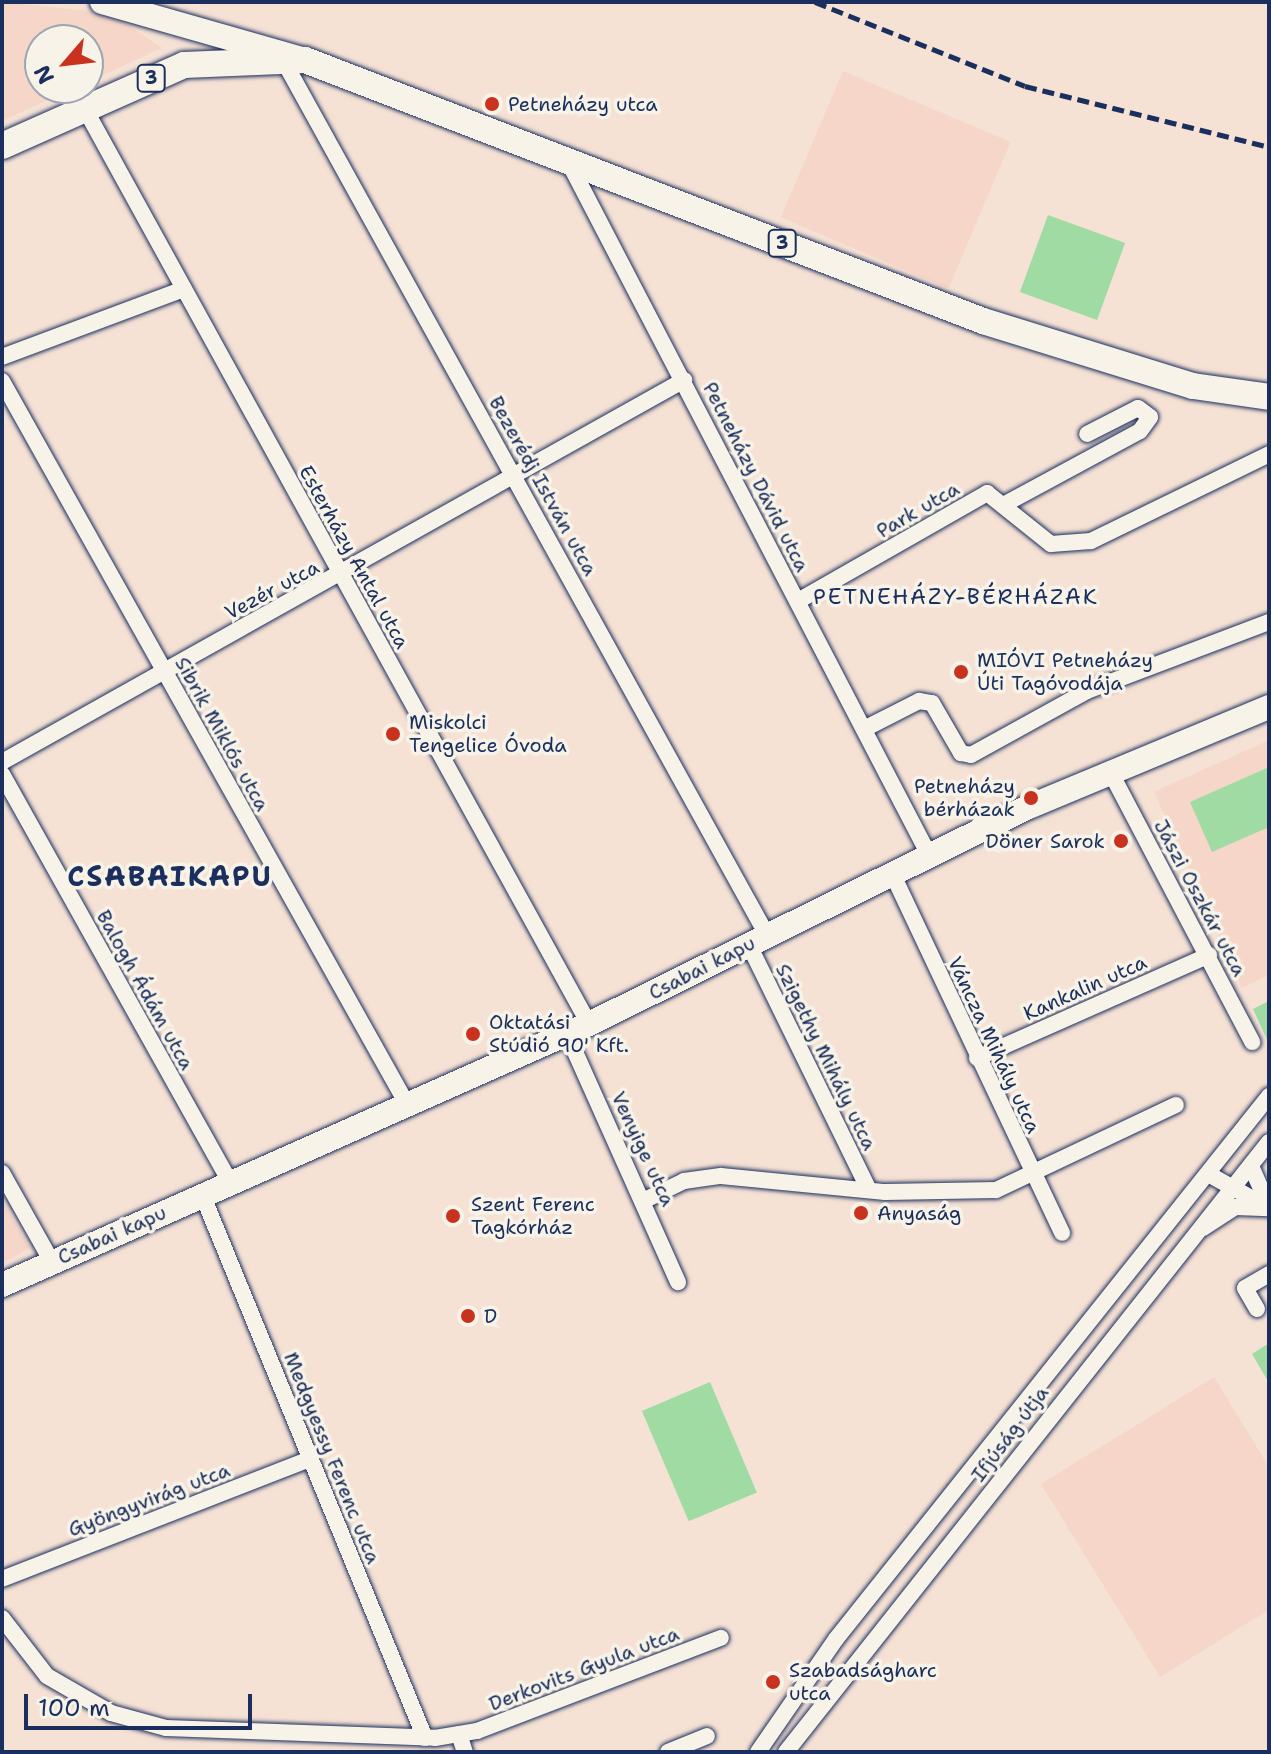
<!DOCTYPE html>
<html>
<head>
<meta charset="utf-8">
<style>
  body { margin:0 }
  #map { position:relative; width:1271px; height:1754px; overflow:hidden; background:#f6e2d5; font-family:"Shantell Sans",sans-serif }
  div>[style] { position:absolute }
  .built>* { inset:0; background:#f5d6c8; transform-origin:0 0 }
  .green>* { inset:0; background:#9fdba2; transform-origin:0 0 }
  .roads { filter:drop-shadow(0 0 2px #1b2f5e) drop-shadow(0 0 2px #1b2f5e) }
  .street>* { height:16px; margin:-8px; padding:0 8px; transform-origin:8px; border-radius:8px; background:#f7f3e8 }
  .secondary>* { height:24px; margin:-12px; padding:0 12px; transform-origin:12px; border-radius:12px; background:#f7f3e8 }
  .primary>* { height:26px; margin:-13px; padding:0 13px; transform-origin:13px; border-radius:13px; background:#f7f3e8 }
  .rail>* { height:5px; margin-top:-2.5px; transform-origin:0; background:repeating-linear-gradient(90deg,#1b2f5e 0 12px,transparent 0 18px) }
  .dots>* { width:22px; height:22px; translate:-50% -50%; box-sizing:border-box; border:4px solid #f7f3e8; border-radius:50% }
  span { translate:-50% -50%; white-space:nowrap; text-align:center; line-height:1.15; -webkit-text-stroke:7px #f7f3e8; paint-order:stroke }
  .shield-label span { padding:2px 6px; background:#f7f3e8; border:2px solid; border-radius:6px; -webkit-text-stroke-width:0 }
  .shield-label { font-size:18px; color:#1b2f5e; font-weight:700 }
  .poi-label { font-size:20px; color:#1b2f5e }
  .left { translate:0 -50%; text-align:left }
  .right { translate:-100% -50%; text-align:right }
  .street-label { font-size:20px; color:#1b2f5e }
  .neighbourhood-label { font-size:22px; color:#1b2f5e; letter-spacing:2px }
  .district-label { font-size:28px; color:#1b2f5e; font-weight:700; letter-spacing:2px }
  .frame { position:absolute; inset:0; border:4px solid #1b2f5e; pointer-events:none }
  .north { position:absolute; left:24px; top:24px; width:80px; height:80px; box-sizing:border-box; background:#f7f3e8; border:2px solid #9fa5b1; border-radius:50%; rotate:242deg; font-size:22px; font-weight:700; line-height:32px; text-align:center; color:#1b2f5e }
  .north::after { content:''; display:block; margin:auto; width:28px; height:36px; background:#c8321e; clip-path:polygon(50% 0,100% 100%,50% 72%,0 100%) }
  .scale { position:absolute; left:24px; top:1694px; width:228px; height:36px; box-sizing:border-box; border:4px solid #1b2f5e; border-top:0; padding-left:10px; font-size:24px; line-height:28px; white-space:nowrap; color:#1b2f5e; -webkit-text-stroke:6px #f7f3e8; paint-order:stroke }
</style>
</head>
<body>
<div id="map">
  <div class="built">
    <i style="clip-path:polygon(2px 2px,110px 13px,162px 48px,88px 82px,88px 40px,40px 40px,40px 88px,74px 88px,2px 121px)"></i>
    <i style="left:843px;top:71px;width:182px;height:159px;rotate:23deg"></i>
    <i style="clip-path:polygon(1269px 740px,1269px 975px,1242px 988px,1154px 792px)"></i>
    <i style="clip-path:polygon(2px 1199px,30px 1248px,2px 1263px)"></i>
    <i style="clip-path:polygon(1214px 1377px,1269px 1467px,1269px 1610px,1160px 1677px,1041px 1484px)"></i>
  </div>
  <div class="green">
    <i style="left:1048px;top:215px;width:82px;height:82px;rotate:20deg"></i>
    <i style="clip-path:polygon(1269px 767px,1269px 827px,1212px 852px,1190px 802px)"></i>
    <i style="clip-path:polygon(1269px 1001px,1269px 1044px,1253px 1009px)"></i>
    <i style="clip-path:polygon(1269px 1343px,1269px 1383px,1252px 1354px)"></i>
    <i style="left:710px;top:1382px;width:120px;height:74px;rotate:67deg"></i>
  </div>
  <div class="roads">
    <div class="street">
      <i style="left:282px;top:58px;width:1002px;rotate:61.06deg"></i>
      <i style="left:85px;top:109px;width:1045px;rotate:61.15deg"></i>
      <i style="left:568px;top:161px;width:782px;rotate:62.52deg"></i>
      <i style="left:2px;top:357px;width:194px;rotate:-20.5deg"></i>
      <i style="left:2px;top:381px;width:831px;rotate:60.75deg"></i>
      <i style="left:1005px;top:504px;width:153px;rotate:-28.4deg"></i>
      <i style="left:1140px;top:431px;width:17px;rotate:-54deg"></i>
      <i style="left:1150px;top:417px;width:15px;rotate:-143deg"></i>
      <i style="left:1138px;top:408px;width:57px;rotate:153deg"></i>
      <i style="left:798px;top:601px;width:218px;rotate:-29.7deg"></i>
      <i style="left:987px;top:493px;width:82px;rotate:38.6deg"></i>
      <i style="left:1051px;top:544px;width:40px;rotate:-4.3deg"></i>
      <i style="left:1091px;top:541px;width:198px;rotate:-26deg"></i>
      <i style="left:864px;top:729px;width:62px;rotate:-27deg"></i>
      <i style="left:919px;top:701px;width:13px;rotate:9deg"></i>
      <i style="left:932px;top:703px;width:58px;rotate:59.9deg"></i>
      <i style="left:961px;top:753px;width:10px;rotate:11deg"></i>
      <i style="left:971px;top:755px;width:132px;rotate:-28.9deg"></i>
      <i style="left:1087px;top:691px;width:195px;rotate:-20.8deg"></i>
      <i style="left:2px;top:762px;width:782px;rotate:-29.25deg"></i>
      <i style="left:1111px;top:773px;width:304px;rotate:62.3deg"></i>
      <i style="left:2px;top:774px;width:467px;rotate:60.8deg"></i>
      <i style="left:892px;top:873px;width:398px;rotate:64.7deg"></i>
      <i style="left:749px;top:945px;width:268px;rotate:63.9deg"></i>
      <i style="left:567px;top:1034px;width:272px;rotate:65.9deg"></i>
      <i style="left:977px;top:1058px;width:254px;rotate:-23.9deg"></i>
      <i style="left:1251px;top:1166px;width:45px;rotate:66.3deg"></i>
      <i style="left:2px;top:1173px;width:102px;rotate:60.7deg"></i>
      <i style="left:1210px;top:1175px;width:62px;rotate:29.1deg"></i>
      <i style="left:202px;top:1194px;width:588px;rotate:67.71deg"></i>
      <i style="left:647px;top:1199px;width:41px;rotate:-25.9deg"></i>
      <i style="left:684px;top:1181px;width:37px;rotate:-8deg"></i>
      <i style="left:721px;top:1176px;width:165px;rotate:5.6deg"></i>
      <i style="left:885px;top:1192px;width:111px;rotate:-1deg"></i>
      <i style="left:996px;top:1190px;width:199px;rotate:-25.3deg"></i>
      <i style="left:1203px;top:1228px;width:38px;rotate:-33deg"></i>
      <i style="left:1235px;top:1207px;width:34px;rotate:2deg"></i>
      <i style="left:1257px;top:1309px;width:24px;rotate:-120deg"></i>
      <i style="left:1245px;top:1288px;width:28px;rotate:-30deg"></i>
      <i style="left:2px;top:1579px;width:331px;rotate:-21.3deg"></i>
      <i style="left:2px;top:1618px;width:73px;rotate:52.2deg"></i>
      <i style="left:47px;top:1676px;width:74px;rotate:30deg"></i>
      <i style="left:111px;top:1713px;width:57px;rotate:15.3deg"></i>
      <i style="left:166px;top:1728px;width:269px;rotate:2.1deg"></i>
      <i style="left:435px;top:1738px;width:43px;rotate:-9.5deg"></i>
      <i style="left:477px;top:1731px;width:261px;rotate:-20.9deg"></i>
      <i style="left:459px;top:1734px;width:19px;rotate:72deg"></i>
      <i style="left:668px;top:1752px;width:42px;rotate:-22.3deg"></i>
      <i style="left:758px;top:1752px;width:137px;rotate:-55.4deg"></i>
      <i style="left:836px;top:1639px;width:695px;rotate:-51.43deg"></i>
      <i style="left:786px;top:1752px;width:778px;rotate:-51.63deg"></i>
    </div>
    <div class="secondary">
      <i style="left:102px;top:2px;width:205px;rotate:15.9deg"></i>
      <i style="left:2px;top:1285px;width:642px;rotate:-23.97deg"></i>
      <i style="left:589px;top:1024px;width:493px;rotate:-26.3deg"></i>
      <i style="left:1031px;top:806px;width:258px;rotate:-22.6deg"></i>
    </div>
    <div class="primary">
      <i style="left:2px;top:146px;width:199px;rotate:-24deg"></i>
      <i style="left:184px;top:65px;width:121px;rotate:-2.4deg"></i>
      <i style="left:305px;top:60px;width:727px;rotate:21.05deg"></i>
      <i style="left:983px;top:321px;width:220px;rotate:17.2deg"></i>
      <i style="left:1193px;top:386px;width:77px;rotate:8.2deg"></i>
    </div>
  </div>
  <div class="rail">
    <i style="left:815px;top:2px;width:226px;rotate:21.8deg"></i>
    <i style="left:1025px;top:86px;width:252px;rotate:14deg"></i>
  </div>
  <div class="dots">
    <i style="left:492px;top:104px;background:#c8321e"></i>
    <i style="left:961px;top:672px;background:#c8321e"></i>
    <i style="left:393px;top:734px;background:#c8321e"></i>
    <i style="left:1031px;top:798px;background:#c8321e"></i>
    <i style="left:1121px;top:841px;background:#c8321e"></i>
    <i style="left:473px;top:1034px;background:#c8321e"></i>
    <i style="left:861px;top:1213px;background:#c8321e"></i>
    <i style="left:453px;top:1216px;background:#c8321e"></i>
    <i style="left:468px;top:1316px;background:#c8321e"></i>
    <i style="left:773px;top:1682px;background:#c8321e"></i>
  </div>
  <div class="shield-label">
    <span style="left:151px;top:78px">3</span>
    <span style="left:782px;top:243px">3</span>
  </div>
  <div class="poi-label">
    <span class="left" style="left:508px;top:104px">Petneházy utca</span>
    <span class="left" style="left:977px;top:672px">MIÓVI Petneházy<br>Úti Tagóvodája</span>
    <span class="left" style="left:409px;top:734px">Miskolci<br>Tengelice Óvoda</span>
    <span class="right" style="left:1015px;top:798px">Petneházy<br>bérházak</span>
    <span class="right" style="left:1105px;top:841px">Döner Sarok</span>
    <span class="left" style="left:489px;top:1034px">Oktatási<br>Stúdió 90' Kft.</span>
    <span class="left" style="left:471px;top:1216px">Szent Ferenc<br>Tagkórház</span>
    <span class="left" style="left:877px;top:1213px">Anyaság</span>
    <span class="left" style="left:484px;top:1316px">D</span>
    <span class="left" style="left:789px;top:1682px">Szabadságharc<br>utca</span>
  </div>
  <div class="street-label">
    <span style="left:756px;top:477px;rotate:63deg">Petneházy Dávid utca</span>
    <span style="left:543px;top:486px;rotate:61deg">Bezerédj István utca</span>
    <span style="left:918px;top:510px;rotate:-30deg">Park utca</span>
    <span style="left:354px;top:557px;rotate:61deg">Esterházy Antal utca</span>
    <span style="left:272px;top:590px;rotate:-28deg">Vezér utca</span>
    <span style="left:222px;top:734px;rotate:61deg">Sibrik Miklós utca</span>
    <span style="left:1200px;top:898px;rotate:62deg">Jászi Oszkár utca</span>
    <span style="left:702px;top:968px;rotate:-27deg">Csabai kapu</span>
    <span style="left:1085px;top:988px;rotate:-24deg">Kankalin utca</span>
    <span style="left:145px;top:990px;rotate:61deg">Balogh Ádám utca</span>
    <span style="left:994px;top:1045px;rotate:65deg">Váncza Mihály utca</span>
    <span style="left:826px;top:1057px;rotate:64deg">Szigethy Mihály utca</span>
    <span style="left:643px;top:1149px;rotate:65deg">Venyige utca</span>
    <span style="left:112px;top:1235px;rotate:-24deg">Csabai kapu</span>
    <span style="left:1010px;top:1434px;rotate:-53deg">Ifjúság útja</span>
    <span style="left:332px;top:1458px;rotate:68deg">Medgyessy Ferenc utca</span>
    <span style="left:149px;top:1500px;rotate:-21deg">Gyöngyvirág utca</span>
    <span style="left:584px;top:1669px;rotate:-21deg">Derkovits Gyula utca</span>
  </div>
  <div class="neighbourhood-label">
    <span style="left:956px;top:597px">PETNEHÁZY-BÉRHÁZAK</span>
  </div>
  <div class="district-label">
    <span style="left:170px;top:876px">CSABAIKAPU</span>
  </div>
  <div class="frame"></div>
  <div class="north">N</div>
  <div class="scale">100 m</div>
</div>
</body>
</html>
